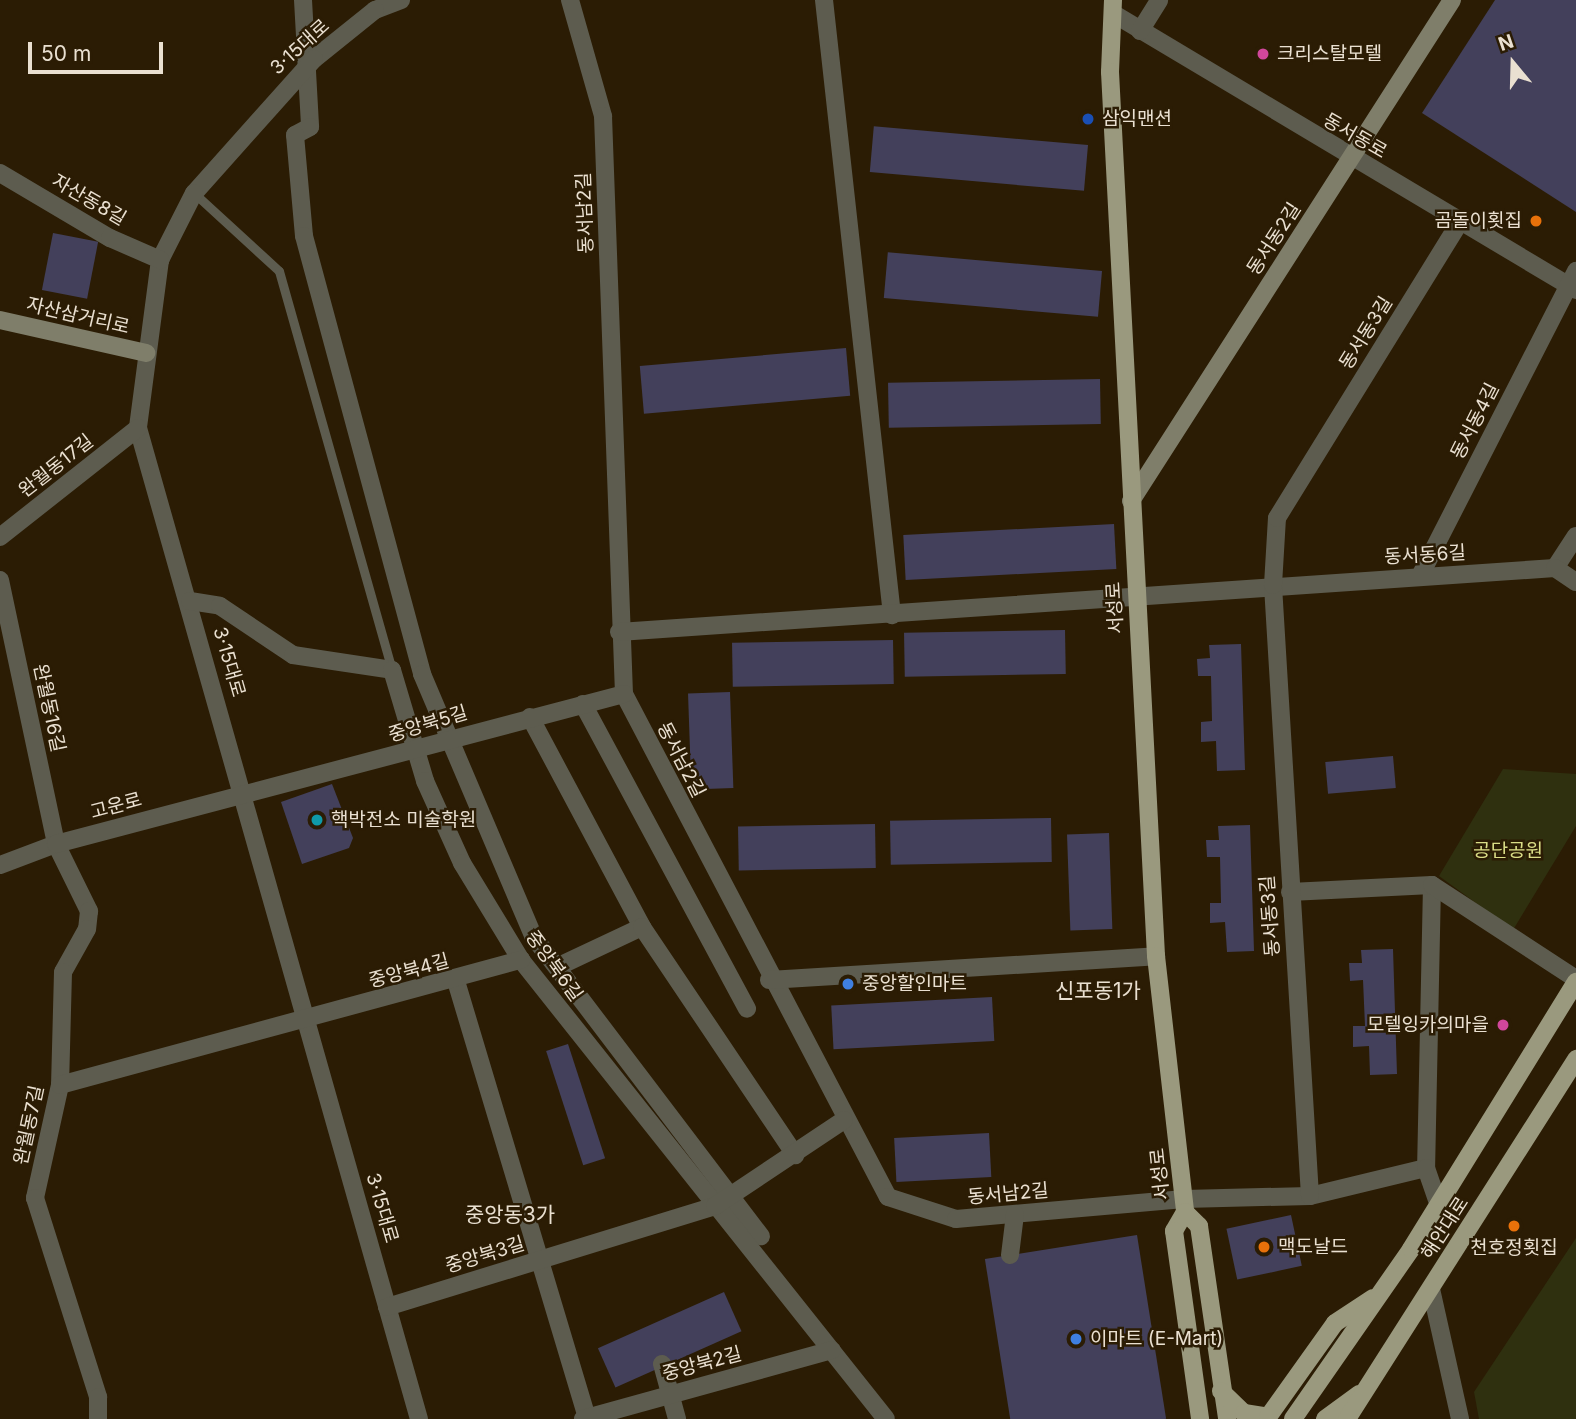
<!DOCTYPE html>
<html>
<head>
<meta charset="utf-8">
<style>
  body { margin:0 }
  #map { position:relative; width:1576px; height:1419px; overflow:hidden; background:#2b1c04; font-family:Inter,"Noto Sans KR",sans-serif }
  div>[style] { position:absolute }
  .green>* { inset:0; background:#2f300f }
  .building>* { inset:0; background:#43405b; transform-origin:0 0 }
  .service>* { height:9px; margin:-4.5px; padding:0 4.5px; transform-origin:4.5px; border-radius:4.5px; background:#5d5c4f }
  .minor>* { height:18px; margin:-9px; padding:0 9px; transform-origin:9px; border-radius:9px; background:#5d5c4f }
  .secondary>* { height:18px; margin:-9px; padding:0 9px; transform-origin:9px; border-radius:9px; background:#7f7e6a }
  .primary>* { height:18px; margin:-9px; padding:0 9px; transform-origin:9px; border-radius:9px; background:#9a997e }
  .dots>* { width:19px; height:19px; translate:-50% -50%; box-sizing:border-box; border:4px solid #2b1c04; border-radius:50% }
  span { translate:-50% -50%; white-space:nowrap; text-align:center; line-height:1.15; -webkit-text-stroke:5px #2b1c04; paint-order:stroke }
  .street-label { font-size:19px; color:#eae0d1 }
  .poi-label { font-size:19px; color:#eae0d1 }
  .left { translate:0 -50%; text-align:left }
  .right { translate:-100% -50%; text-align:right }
  .park-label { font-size:19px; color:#dbdd87 }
  .neighbourhood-label { font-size:21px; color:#eae0d1 }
  .north { position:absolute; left:1478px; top:28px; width:70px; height:70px; -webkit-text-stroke:5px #2b1c04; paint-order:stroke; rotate:341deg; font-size:19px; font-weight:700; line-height:28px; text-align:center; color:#eae0d1 }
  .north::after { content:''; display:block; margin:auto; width:24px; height:32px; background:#eae0d1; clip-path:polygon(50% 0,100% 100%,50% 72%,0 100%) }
  .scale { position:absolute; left:28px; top:42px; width:135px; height:32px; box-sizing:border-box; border:4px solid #eae0d1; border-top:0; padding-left:9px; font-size:21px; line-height:24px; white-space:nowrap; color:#eae0d1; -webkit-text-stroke:5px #2b1c04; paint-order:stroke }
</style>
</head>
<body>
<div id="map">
  <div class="green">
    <i style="clip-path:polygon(1503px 769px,1576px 774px,1576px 826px,1513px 930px,1439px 876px)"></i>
    <i style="clip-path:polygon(1576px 1238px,1576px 1419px,1479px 1419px,1474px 1392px)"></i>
  </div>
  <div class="building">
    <i style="clip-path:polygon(1495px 0,1576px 0,1576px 212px,1422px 113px)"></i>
    <i style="left:1088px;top:145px;width:46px;height:215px;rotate:95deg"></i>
    <i style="left:53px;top:233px;width:46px;height:58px;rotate:11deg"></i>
    <i style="left:1102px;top:271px;width:46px;height:215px;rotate:95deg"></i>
    <i style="left:846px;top:348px;width:48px;height:207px;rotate:85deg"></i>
    <i style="left:1100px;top:379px;width:45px;height:212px;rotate:89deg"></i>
    <i style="left:1114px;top:524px;width:45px;height:211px;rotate:87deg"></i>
    <i style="left:1065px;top:630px;width:44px;height:161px;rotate:89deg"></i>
    <i style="left:893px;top:640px;width:44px;height:161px;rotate:89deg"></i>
    <i style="clip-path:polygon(1241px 644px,1245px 770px,1217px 771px,1216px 741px,1201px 742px,1201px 722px,1212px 721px,1211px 676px,1198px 676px,1197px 659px,1210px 658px,1209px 645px)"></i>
    <i style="left:730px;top:692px;width:96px;height:42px;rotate:88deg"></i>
    <i style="left:1393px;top:756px;width:32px;height:68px;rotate:85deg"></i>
    <i style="clip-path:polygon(332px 784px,353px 838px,349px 848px,302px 864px,281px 802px)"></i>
    <i style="left:1051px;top:818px;width:44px;height:161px;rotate:89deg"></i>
    <i style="left:875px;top:824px;width:44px;height:137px;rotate:89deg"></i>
    <i style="clip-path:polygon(1250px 825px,1254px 951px,1227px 952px,1225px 922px,1210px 923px,1210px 903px,1221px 903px,1220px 857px,1207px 857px,1206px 840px,1219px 840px,1218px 826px)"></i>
    <i style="left:1109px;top:833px;width:96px;height:42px;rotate:88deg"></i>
    <i style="clip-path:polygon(1393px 949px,1397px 1074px,1370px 1075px,1369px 1046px,1353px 1047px,1353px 1026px,1365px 1026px,1363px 980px,1350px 981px,1349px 963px,1362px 963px,1361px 950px)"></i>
    <i style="left:992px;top:997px;width:44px;height:161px;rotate:87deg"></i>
    <i style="left:568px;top:1044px;width:120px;height:23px;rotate:72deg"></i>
    <i style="left:989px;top:1133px;width:44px;height:95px;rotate:87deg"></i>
    <i style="left:1291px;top:1215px;width:52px;height:66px;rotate:78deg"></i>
    <i style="left:1137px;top:1235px;width:186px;height:154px;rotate:81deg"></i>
    <i style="left:724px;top:1292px;width:43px;height:138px;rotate:66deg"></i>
  </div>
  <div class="service">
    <i style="left:194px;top:193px;width:115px;rotate:42.5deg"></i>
    <i style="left:279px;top:271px;width:415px;rotate:74.2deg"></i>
  </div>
  <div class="minor">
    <i style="left:303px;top:0;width:127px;rotate:86.8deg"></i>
    <i style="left:310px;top:127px;width:17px;rotate:152deg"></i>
    <i style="left:295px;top:135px;width:101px;rotate:84.9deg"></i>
    <i style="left:304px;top:236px;width:454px;rotate:74.9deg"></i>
    <i style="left:422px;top:674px;width:285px;rotate:67deg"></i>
    <i style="left:533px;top:936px;width:377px;rotate:52.8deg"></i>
    <i style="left:401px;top:0;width:28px;rotate:159deg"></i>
    <i style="left:375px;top:10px;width:78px;rotate:141.2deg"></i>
    <i style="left:314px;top:59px;width:180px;rotate:131.8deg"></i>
    <i style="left:194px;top:193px;width:75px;rotate:116.9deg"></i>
    <i style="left:160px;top:260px;width:169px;rotate:97.5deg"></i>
    <i style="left:138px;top:428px;width:1030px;rotate:74.17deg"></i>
    <i style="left:570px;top:0;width:121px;rotate:74.1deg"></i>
    <i style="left:603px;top:116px;width:578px;rotate:87.92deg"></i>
    <i style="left:624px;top:694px;width:568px;rotate:62.31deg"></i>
    <i style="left:888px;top:1197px;width:71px;rotate:17.9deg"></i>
    <i style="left:956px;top:1219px;width:229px;rotate:-5deg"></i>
    <i style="left:1184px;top:1199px;width:126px;rotate:-1.4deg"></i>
    <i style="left:1310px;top:1196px;width:119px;rotate:-13.6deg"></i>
    <i style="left:824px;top:0;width:619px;rotate:83.69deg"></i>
    <i style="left:1114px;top:14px;width:538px;rotate:30.85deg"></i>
    <i style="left:1140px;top:31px;width:36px;rotate:-58deg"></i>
    <i style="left:0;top:173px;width:128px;rotate:30.6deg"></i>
    <i style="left:110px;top:238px;width:55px;rotate:23.7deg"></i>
    <i style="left:0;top:537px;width:176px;rotate:-38.3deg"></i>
    <i style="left:1555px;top:568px;width:38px;rotate:-57deg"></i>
    <i style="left:1420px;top:576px;width:343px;rotate:-62.9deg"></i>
    <i style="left:0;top:580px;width:270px;rotate:78deg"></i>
    <i style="left:56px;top:844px;width:75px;rotate:63.8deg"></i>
    <i style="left:89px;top:911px;width:18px;rotate:96deg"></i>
    <i style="left:87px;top:929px;width:49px;rotate:119.2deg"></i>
    <i style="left:63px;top:972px;width:113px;rotate:91.5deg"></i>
    <i style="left:60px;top:1085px;width:116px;rotate:102.5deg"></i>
    <i style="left:35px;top:1198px;width:209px;rotate:72.4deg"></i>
    <i style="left:98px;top:1397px;width:22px;rotate:90deg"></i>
    <i style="left:190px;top:601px;width:30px;rotate:9deg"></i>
    <i style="left:220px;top:606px;width:88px;rotate:33.9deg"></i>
    <i style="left:293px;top:655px;width:100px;rotate:8.6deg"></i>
    <i style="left:392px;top:670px;width:116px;rotate:73.4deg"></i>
    <i style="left:425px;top:781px;width:90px;rotate:65.7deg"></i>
    <i style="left:462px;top:863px;width:114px;rotate:58.7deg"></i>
    <i style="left:521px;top:960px;width:586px;rotate:51.51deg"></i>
    <i style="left:619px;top:632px;width:938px;rotate:-3.91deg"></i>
    <i style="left:1555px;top:568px;width:25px;rotate:34deg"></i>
    <i style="left:583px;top:704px;width:346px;rotate:61.7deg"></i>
    <i style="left:530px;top:717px;width:238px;rotate:61.9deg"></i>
    <i style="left:0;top:865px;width:60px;rotate:-20.6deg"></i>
    <i style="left:56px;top:844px;width:587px;rotate:-14.79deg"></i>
    <i style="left:1432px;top:885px;width:283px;rotate:91.2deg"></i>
    <i style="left:1426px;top:1168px;width:36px;rotate:71deg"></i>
    <i style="left:1290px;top:892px;width:142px;rotate:-2.8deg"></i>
    <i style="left:1432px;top:885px;width:172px;rotate:33.1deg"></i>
    <i style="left:557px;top:967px;width:94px;rotate:-25.2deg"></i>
    <i style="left:642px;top:927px;width:275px;rotate:56.1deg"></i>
    <i style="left:769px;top:980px;width:388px;rotate:-3.5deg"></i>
    <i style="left:456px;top:981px;width:456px;rotate:73.3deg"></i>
    <i style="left:60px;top:1085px;width:478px;rotate:-15.2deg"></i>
    <i style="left:1310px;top:1196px;width:612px;rotate:-93.47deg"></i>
    <i style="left:1273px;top:585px;width:67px;rotate:-86.6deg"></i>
    <i style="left:1277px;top:518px;width:350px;rotate:-58.3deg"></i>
    <i style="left:1010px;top:1255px;width:41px;rotate:-83deg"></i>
    <i style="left:1431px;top:1289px;width:133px;rotate:77.4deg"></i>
    <i style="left:387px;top:1307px;width:343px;rotate:-17.1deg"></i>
    <i style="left:715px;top:1206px;width:155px;rotate:-33.7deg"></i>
    <i style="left:662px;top:1364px;width:57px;rotate:74.7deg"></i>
    <i style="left:583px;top:1419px;width:258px;rotate:-15.5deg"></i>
  </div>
  <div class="secondary">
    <i style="left:0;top:320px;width:150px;rotate:12.7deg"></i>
    <i style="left:1131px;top:501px;width:595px;rotate:-57.35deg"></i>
  </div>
  <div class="primary">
    <i style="left:1113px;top:0;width:72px;rotate:92.4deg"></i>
    <i style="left:1110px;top:72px;width:885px;rotate:87.02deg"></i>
    <i style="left:1156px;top:956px;width:258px;rotate:83.5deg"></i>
    <i style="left:1185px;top:1212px;width:22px;rotate:120deg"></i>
    <i style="left:1174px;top:1231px;width:190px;rotate:82.1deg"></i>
    <i style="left:1185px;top:1212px;width:20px;rotate:45deg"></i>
    <i style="left:1199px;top:1226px;width:195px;rotate:81.7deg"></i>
    <i style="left:1221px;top:1391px;width:32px;rotate:44deg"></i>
    <i style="left:1244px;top:1413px;width:24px;rotate:9deg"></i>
    <i style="left:1268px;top:1417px;width:115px;rotate:-54.5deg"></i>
    <i style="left:1335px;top:1323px;width:45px;rotate:-33.3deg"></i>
    <i style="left:1293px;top:1419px;width:207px;rotate:-55.2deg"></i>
    <i style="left:1411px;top:1249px;width:314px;rotate:-58.3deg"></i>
    <i style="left:1325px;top:1419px;width:42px;rotate:-36.3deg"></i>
    <i style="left:1347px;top:1419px;width:427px;rotate:-57.5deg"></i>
  </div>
  <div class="dots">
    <i style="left:1263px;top:54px;background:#d1479c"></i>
    <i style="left:1088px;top:119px;background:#1a4fb4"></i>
    <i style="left:1536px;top:221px;background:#e8710a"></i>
    <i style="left:317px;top:820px;background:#0f9aa8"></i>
    <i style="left:848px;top:984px;background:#3f7fe0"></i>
    <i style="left:1503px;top:1025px;background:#d1479c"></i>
    <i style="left:1514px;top:1226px;background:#e8710a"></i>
    <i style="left:1264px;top:1247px;background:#e8710a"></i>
    <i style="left:1076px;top:1339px;background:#3f7fe0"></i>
  </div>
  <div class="street-label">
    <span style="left:300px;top:47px;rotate:-42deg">3·15대로</span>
    <span style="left:1355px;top:136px;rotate:30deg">동서동로</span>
    <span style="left:89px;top:200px;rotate:30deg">자산동8길</span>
    <span style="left:585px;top:213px;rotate:-92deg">동서남2길</span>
    <span style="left:1274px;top:239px;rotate:-57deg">동서동2길</span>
    <span style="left:78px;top:316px;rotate:13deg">자산삼거리로</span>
    <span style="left:1366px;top:333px;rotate:-58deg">동서동3길</span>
    <span style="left:1475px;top:421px;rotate:-63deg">동서동4길</span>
    <span style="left:56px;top:466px;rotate:-38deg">완월동17길</span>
    <span style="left:1425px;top:555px;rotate:-3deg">동서동6길</span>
    <span style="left:1115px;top:608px;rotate:-93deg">서성로</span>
    <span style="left:229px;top:662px;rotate:74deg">3·15대로</span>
    <span style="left:49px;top:708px;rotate:78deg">완월동16길</span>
    <span style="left:428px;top:724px;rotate:-17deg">중앙북5길</span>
    <span style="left:681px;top:760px;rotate:63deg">동서남2길</span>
    <span style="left:116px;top:806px;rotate:-15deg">고운로</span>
    <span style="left:1270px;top:916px;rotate:-94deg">동서동3길</span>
    <span style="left:554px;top:966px;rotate:54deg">중앙북6길</span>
    <span style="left:409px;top:971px;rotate:-15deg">중앙북4길</span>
    <span style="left:29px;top:1125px;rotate:-78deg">완월동7길</span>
    <span style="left:1160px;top:1174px;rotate:-96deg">서성로</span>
    <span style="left:1008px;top:1194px;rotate:-5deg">동서남2길</span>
    <span style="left:382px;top:1208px;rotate:74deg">3·15대로</span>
    <span style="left:1445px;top:1228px;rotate:-57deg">해안대로</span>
    <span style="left:485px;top:1255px;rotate:-17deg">중앙북3길</span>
    <span style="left:702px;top:1364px;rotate:-15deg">중앙북2길</span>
  </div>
  <div class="poi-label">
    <span class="left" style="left:1277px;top:54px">크리스탈모텔</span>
    <span class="left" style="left:1102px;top:119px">삼익맨션</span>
    <span class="right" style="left:1522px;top:221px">곰돌이횟집</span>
    <span class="left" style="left:331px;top:820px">핵박전소 미술학원</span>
    <span class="left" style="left:862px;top:984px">중앙할인마트</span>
    <span class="right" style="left:1489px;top:1025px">모텔잉카의마을</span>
    <span class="left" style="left:1278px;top:1247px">맥도날드</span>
    <span style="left:1514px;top:1248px">천호정횟집</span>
    <span class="left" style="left:1090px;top:1339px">이마트 (E-Mart)</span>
  </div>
  <div class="park-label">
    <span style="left:1508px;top:851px">공단공원</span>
  </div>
  <div class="neighbourhood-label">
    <span style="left:1098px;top:991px">신포동1가</span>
    <span style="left:510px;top:1215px">중앙동3가</span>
  </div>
  <div class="north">N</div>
  <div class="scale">50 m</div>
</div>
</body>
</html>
